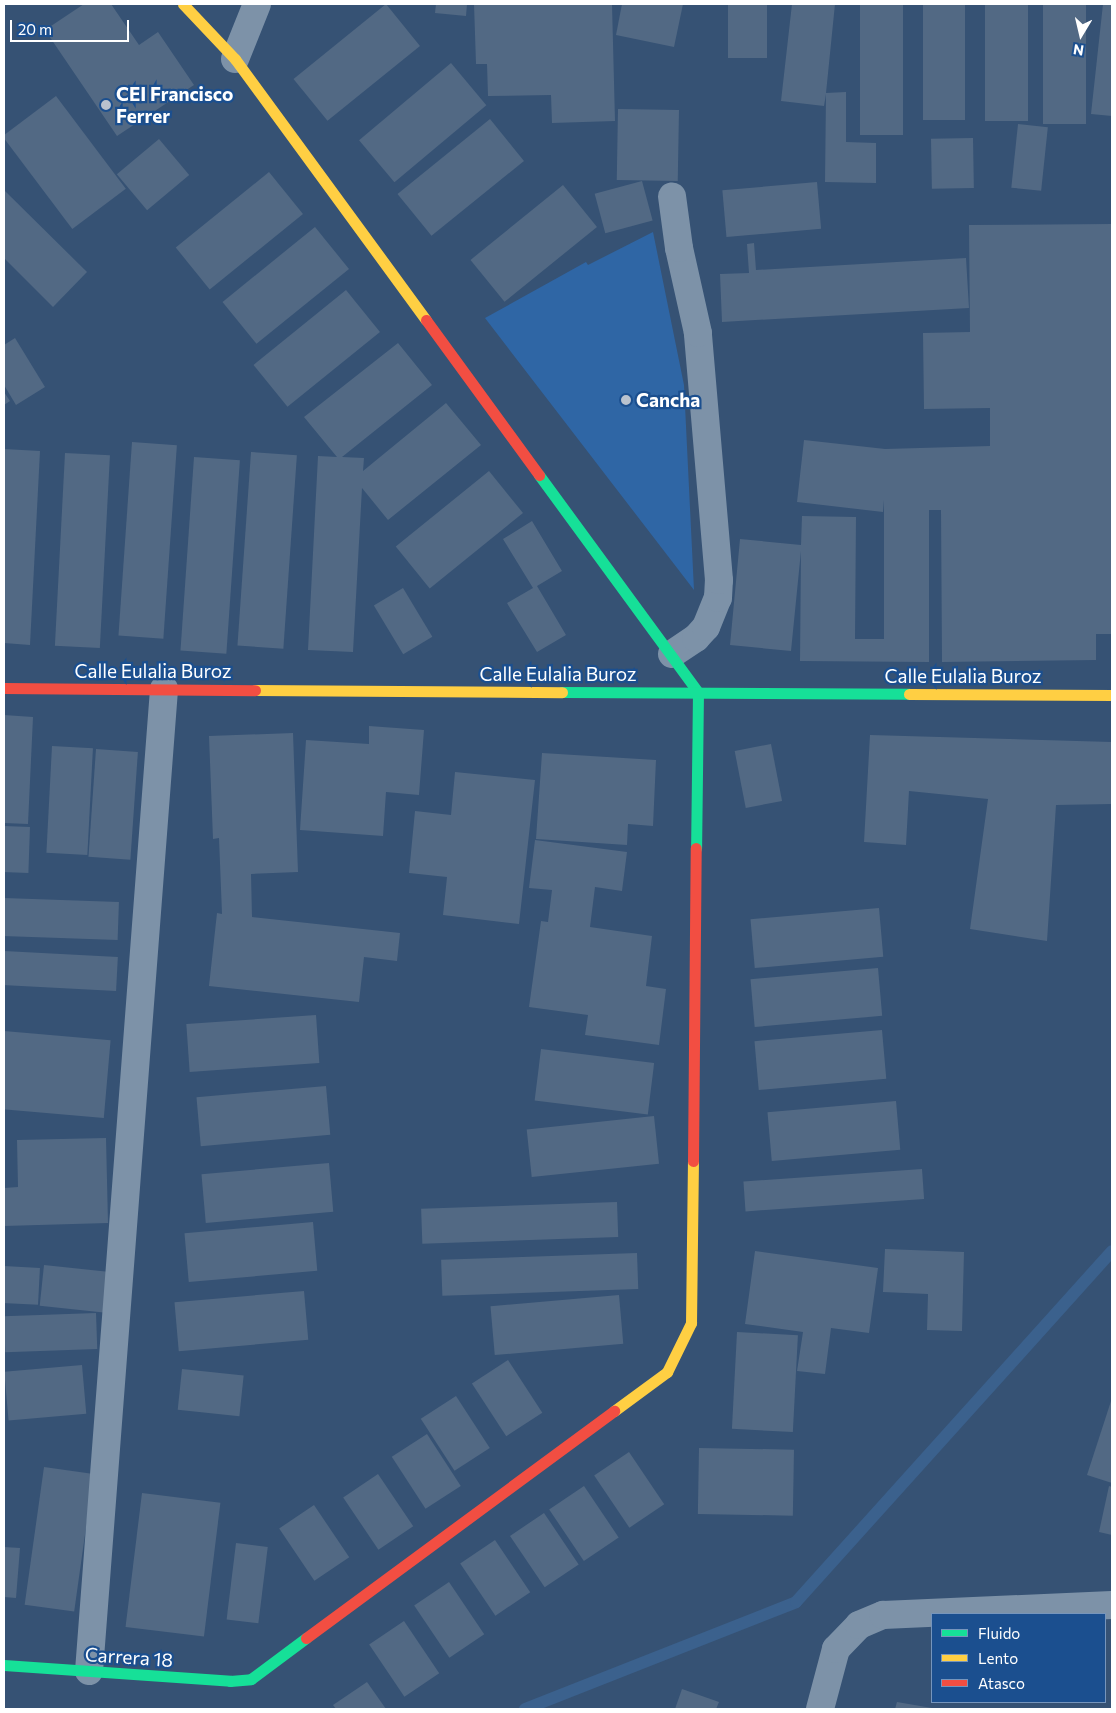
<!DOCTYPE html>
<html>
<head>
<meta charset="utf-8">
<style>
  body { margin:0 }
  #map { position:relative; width:1116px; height:1713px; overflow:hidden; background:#365274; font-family:Commissioner,sans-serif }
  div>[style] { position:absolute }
  .green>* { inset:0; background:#2f66a5 }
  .stream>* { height:12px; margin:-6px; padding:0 6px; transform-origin:6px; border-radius:6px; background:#3b618d }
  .building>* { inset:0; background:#526984; transform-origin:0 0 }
  .street>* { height:28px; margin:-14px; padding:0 14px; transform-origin:14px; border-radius:14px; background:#7d92a8 }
  .fast>* { height:11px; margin:-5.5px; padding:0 5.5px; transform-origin:5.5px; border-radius:5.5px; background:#16e098 }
  .slow>* { height:11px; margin:-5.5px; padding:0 5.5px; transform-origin:5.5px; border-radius:5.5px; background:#ffcf43 }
  .jam>* { height:11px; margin:-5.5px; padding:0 5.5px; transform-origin:5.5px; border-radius:5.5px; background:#f24e42 }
  .dots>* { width:14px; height:14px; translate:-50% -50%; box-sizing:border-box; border:2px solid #1b4f8f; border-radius:50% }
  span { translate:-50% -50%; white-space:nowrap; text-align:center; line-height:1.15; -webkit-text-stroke:4.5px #1b4f8f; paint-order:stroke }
  .poi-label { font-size:19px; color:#fff; font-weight:700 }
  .left { translate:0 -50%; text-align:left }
  .street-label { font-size:19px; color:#fff }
  .frame { position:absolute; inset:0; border:5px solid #fff; pointer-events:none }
  .legend { position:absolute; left:931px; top:1613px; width:175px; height:90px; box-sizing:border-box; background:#1b4f8f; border:1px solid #7695bc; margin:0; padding:6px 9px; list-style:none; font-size:15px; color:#fff }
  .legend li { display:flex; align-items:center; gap:10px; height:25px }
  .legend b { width:25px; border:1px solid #7695bc }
  .north { position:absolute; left:1056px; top:10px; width:50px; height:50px; -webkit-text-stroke:4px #1b4f8f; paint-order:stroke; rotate:189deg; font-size:14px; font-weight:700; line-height:20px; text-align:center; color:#fff }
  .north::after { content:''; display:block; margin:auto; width:18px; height:22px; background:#fff; clip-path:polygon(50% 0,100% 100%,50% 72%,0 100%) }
  .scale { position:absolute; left:10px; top:20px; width:119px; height:22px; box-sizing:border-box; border:2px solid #fff; border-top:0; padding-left:6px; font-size:15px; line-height:18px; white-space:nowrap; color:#fff; -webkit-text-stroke:4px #1b4f8f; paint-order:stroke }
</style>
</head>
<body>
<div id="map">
  <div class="green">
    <i style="clip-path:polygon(653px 232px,684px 385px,694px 590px,485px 318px,586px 262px,588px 265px)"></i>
  </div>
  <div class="stream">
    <i style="left:525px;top:1709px;width:291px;rotate:-21.5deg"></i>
    <i style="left:796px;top:1602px;width:472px;rotate:-48deg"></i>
  </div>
  <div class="building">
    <i style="clip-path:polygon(84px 4px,111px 4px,139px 45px,158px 32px,194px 85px,117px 136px,45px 30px)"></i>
    <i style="left:386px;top:4px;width:54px;height:119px;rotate:51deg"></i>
    <i style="clip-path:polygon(436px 4px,467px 4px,466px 16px,435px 13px)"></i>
    <i style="clip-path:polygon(474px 4px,612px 4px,615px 121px,552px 123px,551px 95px,488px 96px,487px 64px,476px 64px)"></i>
    <i style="clip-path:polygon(622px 4px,683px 4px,674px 47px,616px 35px)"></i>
    <i style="left:728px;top:4px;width:39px;height:54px"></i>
    <i style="clip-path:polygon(792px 4px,835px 4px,826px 93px,846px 92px,846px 142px,876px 143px,876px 183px,825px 182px,826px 94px,824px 106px,781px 101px)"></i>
    <i style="left:860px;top:4px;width:43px;height:131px"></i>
    <i style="left:923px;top:4px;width:42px;height:116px"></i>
    <i style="left:985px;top:4px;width:43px;height:117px"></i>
    <i style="left:1043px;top:4px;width:43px;height:120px"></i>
    <i style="clip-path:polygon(1103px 4px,1112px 4px,1112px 116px,1091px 114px)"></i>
    <i style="left:451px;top:63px;width:55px;height:120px;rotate:50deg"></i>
    <i style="left:56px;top:96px;width:116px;height:67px;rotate:53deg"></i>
    <i style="left:618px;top:109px;width:61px;height:71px;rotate:1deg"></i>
    <i style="left:490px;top:119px;width:54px;height:119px;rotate:51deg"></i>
    <i style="left:1018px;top:124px;width:30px;height:64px;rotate:6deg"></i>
    <i style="left:973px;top:138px;width:50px;height:42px;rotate:89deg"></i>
    <i style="left:159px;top:139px;width:47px;height:55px;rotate:50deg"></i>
    <i style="left:269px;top:172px;width:54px;height:120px;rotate:51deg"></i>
    <i style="left:642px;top:181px;width:41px;height:49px;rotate:75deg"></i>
    <i style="left:817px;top:182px;width:47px;height:95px;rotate:85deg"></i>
    <i style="left:563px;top:185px;width:54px;height:119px;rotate:51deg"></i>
    <i style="clip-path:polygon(4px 190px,87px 272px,53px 307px,4px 258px)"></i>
    <i style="clip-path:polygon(1112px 224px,1112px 634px,1096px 634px,1096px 660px,942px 662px,941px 510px,929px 510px,929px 662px,800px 661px,801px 551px,791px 651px,730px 645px,740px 539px,801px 545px,802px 516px,856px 517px,855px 639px,884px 639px,884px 500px,883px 512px,797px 502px,804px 440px,885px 449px,990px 446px,990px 408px,924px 409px,923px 333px,970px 332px,969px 225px)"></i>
    <i style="left:315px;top:227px;width:54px;height:119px;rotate:51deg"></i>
    <i style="clip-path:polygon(754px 243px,756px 270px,966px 258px,969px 308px,722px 322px,720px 274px,749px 273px,747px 244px)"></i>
    <i style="left:346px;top:290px;width:54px;height:119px;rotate:51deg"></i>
    <i style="clip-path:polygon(15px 338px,45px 387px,16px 405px,4px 385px,4px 345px)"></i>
    <i style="clip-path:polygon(398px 343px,432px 385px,342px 457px,364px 458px,363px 471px,446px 403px,481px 445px,388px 520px,362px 488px,353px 652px,308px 650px,318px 456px,337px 457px,304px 417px)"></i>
    <i style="clip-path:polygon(4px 392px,10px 401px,4px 405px)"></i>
    <i style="left:132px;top:442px;width:45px;height:194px;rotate:4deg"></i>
    <i style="clip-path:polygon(4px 449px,40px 451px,30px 645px,4px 643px)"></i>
    <i style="left:251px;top:452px;width:46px;height:194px;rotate:4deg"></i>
    <i style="left:65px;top:453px;width:45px;height:193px;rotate:3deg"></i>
    <i style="left:194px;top:457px;width:46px;height:194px;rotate:4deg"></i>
    <i style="left:489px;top:471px;width:54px;height:120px;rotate:51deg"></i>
    <i style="clip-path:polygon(532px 521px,562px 571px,537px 586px,566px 635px,537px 652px,507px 603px,533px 588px,503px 539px)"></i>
    <i style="left:403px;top:588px;width:57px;height:34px;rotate:59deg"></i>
    <i style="clip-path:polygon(4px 715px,33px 717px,28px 824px,4px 823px)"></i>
    <i style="clip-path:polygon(369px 726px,424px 730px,419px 795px,386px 792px,383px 836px,300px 830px,306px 740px,369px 744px)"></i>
    <i style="clip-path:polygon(293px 733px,298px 872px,251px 874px,252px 917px,400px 933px,397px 961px,364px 957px,359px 1002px,209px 986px,217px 913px,222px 914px,219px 838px,213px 839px,209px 736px)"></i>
    <i style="clip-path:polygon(870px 735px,1112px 742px,1112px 804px,1056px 805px,1047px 941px,970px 929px,988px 799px,909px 791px,906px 845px,864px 842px)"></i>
    <i style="left:771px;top:744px;width:58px;height:37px;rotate:79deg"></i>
    <i style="left:52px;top:746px;width:41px;height:107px;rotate:3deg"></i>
    <i style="left:96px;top:749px;width:42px;height:108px;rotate:4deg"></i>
    <i style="clip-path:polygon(542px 753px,656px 760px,653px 826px,628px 824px,627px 845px,536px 839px)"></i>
    <i style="clip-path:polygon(455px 772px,535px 780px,519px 924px,443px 915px,447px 877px,409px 873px,415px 811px,451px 815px)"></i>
    <i style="left:4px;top:826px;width:26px;height:46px;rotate:2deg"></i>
    <i style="clip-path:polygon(535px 840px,627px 852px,622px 891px,595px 887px,590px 927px,652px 936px,646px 986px,666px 989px,659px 1045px,585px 1035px,588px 1015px,529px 1007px,541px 921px,548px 922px,552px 890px,529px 888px)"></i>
    <i style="left:4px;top:898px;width:115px;height:38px;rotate:2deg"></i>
    <i style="left:879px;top:908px;width:49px;height:129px;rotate:85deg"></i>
    <i style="left:4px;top:951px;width:114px;height:34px;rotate:3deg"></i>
    <i style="left:878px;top:968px;width:48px;height:128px;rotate:85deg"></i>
    <i style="left:316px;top:1015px;width:48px;height:130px;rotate:86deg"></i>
    <i style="left:882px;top:1030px;width:49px;height:128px;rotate:85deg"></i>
    <i style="left:4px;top:1031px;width:107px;height:78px;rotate:5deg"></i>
    <i style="left:541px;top:1049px;width:114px;height:52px;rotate:7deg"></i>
    <i style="left:326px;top:1086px;width:49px;height:130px;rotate:85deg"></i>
    <i style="left:896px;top:1101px;width:49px;height:129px;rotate:85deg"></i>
    <i style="left:654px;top:1116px;width:48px;height:128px;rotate:84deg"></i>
    <i style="clip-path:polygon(106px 1138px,108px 1223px,4px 1226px,4px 1188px,18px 1187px,17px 1140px)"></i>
    <i style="left:329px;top:1163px;width:49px;height:128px;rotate:85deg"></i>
    <i style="left:922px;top:1169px;width:30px;height:179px;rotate:86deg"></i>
    <i style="left:617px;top:1202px;width:35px;height:196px;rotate:88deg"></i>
    <i style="left:313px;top:1222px;width:49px;height:129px;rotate:85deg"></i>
    <i style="clip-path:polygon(885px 1249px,964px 1252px,962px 1331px,927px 1330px,928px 1294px,883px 1292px)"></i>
    <i style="clip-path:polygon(755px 1251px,878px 1268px,869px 1333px,831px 1328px,825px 1374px,797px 1371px,803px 1332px,745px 1324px)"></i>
    <i style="left:637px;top:1253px;width:36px;height:196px;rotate:88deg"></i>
    <i style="left:44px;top:1265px;width:64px;height:41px;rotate:6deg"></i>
    <i style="left:4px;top:1266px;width:36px;height:37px;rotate:3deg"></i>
    <i style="left:304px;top:1291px;width:49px;height:130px;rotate:85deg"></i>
    <i style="left:619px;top:1295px;width:49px;height:129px;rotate:85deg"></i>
    <i style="left:96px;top:1313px;width:36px;height:92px;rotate:88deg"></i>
    <i style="left:737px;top:1332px;width:61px;height:97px;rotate:3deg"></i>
    <i style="left:508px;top:1360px;width:63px;height:43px;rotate:57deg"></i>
    <i style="left:82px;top:1365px;width:49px;height:78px;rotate:85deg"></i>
    <i style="left:182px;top:1369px;width:62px;height:41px;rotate:6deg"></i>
    <i style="left:456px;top:1396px;width:62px;height:42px;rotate:57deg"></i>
    <i style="clip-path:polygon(1112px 1398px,1112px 1483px,1087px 1475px)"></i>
    <i style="left:427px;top:1434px;width:62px;height:42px;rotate:57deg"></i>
    <i style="left:699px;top:1448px;width:95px;height:66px;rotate:1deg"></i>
    <i style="left:629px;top:1452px;width:63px;height:42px;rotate:56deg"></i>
    <i style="left:44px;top:1467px;width:50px;height:139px;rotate:8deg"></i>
    <i style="left:378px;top:1474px;width:63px;height:42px;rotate:56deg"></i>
    <i style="left:584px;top:1486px;width:62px;height:42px;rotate:56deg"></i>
    <i style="clip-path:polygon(1109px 1486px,1112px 1487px,1112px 1535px,1099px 1532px)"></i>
    <i style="left:142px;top:1493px;width:79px;height:135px;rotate:7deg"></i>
    <i style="left:314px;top:1505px;width:63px;height:42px;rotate:56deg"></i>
    <i style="left:544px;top:1513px;width:62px;height:41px;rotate:56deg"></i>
    <i style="left:495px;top:1540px;width:63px;height:42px;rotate:56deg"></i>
    <i style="left:236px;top:1543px;width:32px;height:77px;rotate:7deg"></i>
    <i style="clip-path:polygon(4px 1547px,20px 1548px,16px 1598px,4px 1597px)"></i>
    <i style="left:449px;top:1582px;width:63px;height:42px;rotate:56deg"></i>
    <i style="left:404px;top:1621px;width:63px;height:42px;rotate:56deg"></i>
    <i style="clip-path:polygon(367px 1682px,386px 1709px,336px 1709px,333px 1705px)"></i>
    <i style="clip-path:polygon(682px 1689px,719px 1702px,716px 1709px,675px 1709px)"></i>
    <i style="clip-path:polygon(897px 1702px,932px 1708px,932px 1709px,895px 1709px)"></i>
  </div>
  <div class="street">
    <i style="left:235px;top:59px;width:59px;rotate:-68.2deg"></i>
    <i style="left:672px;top:654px;width:29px;rotate:-34deg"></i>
    <i style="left:696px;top:638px;width:15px;rotate:-48deg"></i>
    <i style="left:706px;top:627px;width:31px;rotate:-68deg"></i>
    <i style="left:718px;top:598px;width:18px;rotate:-87deg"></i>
    <i style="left:719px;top:580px;width:248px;rotate:-94.9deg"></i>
    <i style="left:698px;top:333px;width:87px;rotate:-102.6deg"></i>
    <i style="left:679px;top:248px;width:52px;rotate:-97.7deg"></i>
    <i style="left:89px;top:1671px;width:985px;rotate:-85.63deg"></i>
    <i style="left:820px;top:1709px;width:62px;rotate:-75.1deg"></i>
    <i style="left:836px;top:1649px;width:33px;rotate:-46deg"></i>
    <i style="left:859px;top:1625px;width:26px;rotate:-23deg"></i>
    <i style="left:883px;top:1615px;width:229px;rotate:-2.5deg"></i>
  </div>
  <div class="fast">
    <i style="left:539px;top:475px;width:269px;rotate:53.8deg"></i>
    <i style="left:698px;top:692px;width:156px;rotate:90.7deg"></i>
    <i style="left:562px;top:692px;width:347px;rotate:0.3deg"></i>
    <i style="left:4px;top:1665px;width:227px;rotate:4deg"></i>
    <i style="left:230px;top:1681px;width:21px;rotate:-5deg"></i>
    <i style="left:251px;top:1679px;width:69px;rotate:-36.7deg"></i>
  </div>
  <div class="slow">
    <i style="left:183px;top:4px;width:76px;rotate:46.6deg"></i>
    <i style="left:235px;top:59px;width:323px;rotate:53.8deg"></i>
    <i style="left:255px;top:690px;width:307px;rotate:0.4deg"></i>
    <i style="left:909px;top:694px;width:203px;rotate:0.3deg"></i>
    <i style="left:614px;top:1411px;width:66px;rotate:-36.3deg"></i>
    <i style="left:667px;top:1372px;width:55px;rotate:-63.9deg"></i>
    <i style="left:691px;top:1323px;width:162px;rotate:-89.3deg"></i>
  </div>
  <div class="jam">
    <i style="left:426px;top:320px;width:192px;rotate:53.9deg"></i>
    <i style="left:4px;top:688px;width:251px;rotate:0.5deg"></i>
    <i style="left:693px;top:1161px;width:313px;rotate:-89.5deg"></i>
    <i style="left:306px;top:1638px;width:383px;rotate:-36.4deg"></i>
  </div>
  <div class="dots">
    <i style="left:106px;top:105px;background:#b9c2ce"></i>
    <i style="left:626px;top:400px;background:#b9c2ce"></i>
  </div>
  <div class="poi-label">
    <span class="left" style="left:116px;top:105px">CEI Francisco<br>Ferrer</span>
    <span class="left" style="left:636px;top:400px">Cancha</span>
  </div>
  <div class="street-label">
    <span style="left:153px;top:671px">Calle Eulalia Buroz</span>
    <span style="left:558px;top:674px">Calle Eulalia Buroz</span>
    <span style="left:963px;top:676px">Calle Eulalia Buroz</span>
    <span style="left:129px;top:1657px;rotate:4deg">Carrera 18</span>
  </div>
  <div class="frame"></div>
  <ul class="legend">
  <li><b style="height:6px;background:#16e098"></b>Fluido</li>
  <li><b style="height:6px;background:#ffcf43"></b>Lento</li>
  <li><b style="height:6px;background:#f24e42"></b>Atasco</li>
  </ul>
  <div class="north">N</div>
  <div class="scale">20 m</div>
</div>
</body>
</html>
